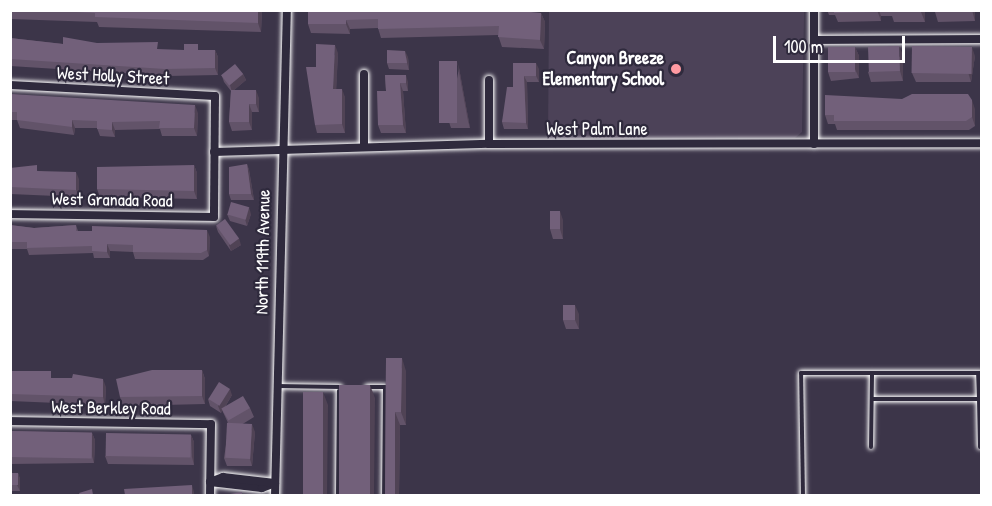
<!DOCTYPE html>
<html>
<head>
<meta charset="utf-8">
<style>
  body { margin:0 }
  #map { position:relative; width:992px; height:506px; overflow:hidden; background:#3c3549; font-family:"Patrick Hand",sans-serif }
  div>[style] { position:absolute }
  .built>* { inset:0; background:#4c4258 }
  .roads { filter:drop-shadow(0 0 2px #fff) drop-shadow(0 0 2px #fff) }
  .service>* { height:4px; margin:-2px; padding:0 2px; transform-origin:2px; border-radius:2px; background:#2f2a3d }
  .minor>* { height:8px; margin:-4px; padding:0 4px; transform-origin:4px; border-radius:4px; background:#2f2a3d }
  .wall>* { inset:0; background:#625369 }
  .shaded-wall>* { inset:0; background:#504355 }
  .building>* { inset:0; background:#72607a; transform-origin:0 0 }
  .dots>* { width:16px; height:16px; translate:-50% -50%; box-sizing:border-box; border:3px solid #2f2a3d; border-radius:50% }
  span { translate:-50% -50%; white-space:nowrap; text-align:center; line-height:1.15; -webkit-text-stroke:4.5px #2f2a3d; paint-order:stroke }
  .poi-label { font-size:18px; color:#fff; font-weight:700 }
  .right { translate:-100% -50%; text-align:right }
  .street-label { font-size:18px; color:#fff }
  .frame { position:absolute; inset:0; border:12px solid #fff; pointer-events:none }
  .scale { position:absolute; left:773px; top:36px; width:132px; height:27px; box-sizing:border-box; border:3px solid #fff; border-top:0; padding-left:8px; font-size:18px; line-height:21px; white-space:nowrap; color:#fff; -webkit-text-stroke:4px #2f2a3d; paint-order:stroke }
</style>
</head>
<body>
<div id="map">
  <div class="built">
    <i style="clip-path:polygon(549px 11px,804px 11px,802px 132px,795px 138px,548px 140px)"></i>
  </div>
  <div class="roads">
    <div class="service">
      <i style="left:277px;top:386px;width:63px;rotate:0.9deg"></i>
      <i style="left:367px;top:387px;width:18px"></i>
      <i style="left:385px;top:387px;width:109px;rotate:90.5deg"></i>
      <i style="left:872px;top:399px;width:107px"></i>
      <i style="left:979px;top:399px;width:26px;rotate:-92deg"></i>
      <i style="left:979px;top:399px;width:48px;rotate:88.8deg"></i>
      <i style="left:871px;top:447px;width:74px;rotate:-89.2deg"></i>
      <i style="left:338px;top:496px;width:105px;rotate:-89.5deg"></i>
      <i style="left:803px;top:496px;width:123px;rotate:-90.9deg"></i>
      <i style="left:801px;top:373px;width:181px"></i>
    </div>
    <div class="minor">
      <i style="left:814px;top:40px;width:168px;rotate:-0.3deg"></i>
      <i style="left:364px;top:74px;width:72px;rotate:90deg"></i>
      <i style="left:489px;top:80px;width:64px;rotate:90deg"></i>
      <i style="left:10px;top:85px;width:205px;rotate:3.1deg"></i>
      <i style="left:215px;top:96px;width:121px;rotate:90.5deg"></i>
      <i style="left:214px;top:217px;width:204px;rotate:-179.2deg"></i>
      <i style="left:814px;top:144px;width:134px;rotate:-90deg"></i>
      <i style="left:214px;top:152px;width:275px;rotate:-1.7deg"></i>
      <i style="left:489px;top:144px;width:493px;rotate:-0.1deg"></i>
      <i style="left:10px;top:421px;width:201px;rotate:0.9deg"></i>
      <i style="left:211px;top:424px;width:72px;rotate:90.8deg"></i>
      <i style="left:210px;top:482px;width:52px;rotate:6.6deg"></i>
      <i style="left:262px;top:488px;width:14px;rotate:-21deg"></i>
      <i style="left:210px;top:482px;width:14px;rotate:-21deg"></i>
      <i style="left:223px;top:477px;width:52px;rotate:6.6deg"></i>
      <i style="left:275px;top:496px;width:486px;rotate:-88.6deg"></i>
    </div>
  </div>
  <div class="wall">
    <i style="clip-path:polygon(10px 10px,262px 10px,261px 32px,99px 27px,97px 22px,10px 19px)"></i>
    <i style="clip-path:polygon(308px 10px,541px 13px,545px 22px,544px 49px,502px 47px,498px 35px,381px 38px,378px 28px,350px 29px,350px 34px,311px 33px,308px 24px)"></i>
    <i style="clip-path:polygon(827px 10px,925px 10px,925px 22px,894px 22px,892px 16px,881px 16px,881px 21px,838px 22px,835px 15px,829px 15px)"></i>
    <i style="clip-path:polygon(975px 10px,975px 21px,938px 22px,935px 12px)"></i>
    <i style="clip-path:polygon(10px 38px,63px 44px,97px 43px,160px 50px,215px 50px,218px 57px,218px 75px,168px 76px,10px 66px)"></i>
    <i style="clip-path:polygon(855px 47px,859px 56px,859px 78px,831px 81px,828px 72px)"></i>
    <i style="clip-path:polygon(338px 53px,336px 89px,345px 97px,345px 133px,317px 133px,315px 125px,316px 67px)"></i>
    <i style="clip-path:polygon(903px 55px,903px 81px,871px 82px,868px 72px)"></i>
    <i style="clip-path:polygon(975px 56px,971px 82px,916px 82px,912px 73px)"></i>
    <i style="clip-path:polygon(408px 57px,409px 70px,389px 69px,387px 63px)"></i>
    <i style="clip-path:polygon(513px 63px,539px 69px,539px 82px,527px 82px,528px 129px,504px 129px,502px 122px,513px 87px)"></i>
    <i style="clip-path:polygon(459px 68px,470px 128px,451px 128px,449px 122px)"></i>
    <i style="clip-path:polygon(243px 74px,246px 80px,234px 90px,259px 98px,259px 112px,252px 112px,252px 130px,232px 131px,229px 122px,231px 91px,224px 82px,222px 76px)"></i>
    <i style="clip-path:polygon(385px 75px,408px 82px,408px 91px,403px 91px,406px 133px,381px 133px,378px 125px,386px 91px)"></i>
    <i style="clip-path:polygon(10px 94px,198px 113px,197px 136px,162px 136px,160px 129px,115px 130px,115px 137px,100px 136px,97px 128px,75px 128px,74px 135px,20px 128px,17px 120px,10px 120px)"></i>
    <i style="clip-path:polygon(975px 109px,975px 126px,969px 130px,837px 130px,835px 124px,828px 124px,825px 115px)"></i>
    <i style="clip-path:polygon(247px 164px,249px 170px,254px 200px,231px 200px,229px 194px)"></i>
    <i style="clip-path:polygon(194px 165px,197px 173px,197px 199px,100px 197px,97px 189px)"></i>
    <i style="clip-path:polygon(10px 168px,39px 171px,79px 179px,79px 197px,10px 194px)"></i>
    <i style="clip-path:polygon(227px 214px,251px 214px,247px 226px,230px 221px)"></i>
    <i style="clip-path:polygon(563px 220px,563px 239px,553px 239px,550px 229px)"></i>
    <i style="clip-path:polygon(10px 225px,34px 228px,76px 225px,78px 231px,210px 237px,209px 256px,203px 260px,135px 259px,133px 252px,110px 251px,110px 258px,94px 258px,93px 253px,29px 255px,27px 249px,10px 249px)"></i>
    <i style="clip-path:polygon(216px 226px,241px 245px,231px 251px,218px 232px)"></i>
    <i style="clip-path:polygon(579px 314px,579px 329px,566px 329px,563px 320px)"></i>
    <i style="clip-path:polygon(386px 358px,406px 371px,406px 425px,400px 425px,399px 495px,385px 495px)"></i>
    <i style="clip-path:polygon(202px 370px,205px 379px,205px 404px,123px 406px,120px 397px)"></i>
    <i style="clip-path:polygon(10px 371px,106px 387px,105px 405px,10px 401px)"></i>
    <i style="clip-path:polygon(232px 395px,225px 407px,250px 408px,254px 417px,241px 425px,255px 432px,252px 466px,227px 466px,224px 458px,229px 425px,222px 410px,221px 413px,210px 406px,208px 399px)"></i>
    <i style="clip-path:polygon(10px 431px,92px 433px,95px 440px,94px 463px,10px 464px)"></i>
    <i style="clip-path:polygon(191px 435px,194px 442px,194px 465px,108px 464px,105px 456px)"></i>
    <i style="clip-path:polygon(10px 473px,18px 473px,20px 479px,20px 491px,10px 491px)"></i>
  </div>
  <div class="shaded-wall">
    <i style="clip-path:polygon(258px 10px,262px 10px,261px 32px,258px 23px)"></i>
    <i style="clip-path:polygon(877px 10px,879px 10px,881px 16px,881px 21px)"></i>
    <i style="clip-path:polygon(921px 10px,925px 10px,925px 22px,921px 12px)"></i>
    <i style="clip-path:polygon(972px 10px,975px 10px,975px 21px)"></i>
    <i style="clip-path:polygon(541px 13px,545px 22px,544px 49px,540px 40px)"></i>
    <i style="clip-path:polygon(346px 20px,350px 29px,350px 34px,346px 24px)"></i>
    <i style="clip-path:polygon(335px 45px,338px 53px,336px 97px,333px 89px)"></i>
    <i style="clip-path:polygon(899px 46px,903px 55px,903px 81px,900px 71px)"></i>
    <i style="clip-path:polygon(855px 47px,859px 56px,859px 78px,855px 69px)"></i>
    <i style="clip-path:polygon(972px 47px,975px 56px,971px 82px,968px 72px)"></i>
    <i style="clip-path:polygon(215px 50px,218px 57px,218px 75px,215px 68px)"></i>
    <i style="clip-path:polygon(405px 51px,408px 57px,409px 70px,407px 63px)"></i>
    <i style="clip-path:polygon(457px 61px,459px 68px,470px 128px,468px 121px)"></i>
    <i style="clip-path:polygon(536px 63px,539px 69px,539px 82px,536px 76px)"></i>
    <i style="clip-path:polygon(243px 74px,246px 80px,232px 92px,230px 85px)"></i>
    <i style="clip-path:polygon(406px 75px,408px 82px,408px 91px,406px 83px)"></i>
    <i style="clip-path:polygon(524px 76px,527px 82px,528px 129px,526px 123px)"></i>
    <i style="clip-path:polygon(400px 83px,403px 91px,406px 133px,403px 125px)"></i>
    <i style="clip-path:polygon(342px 89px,345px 97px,345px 133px,342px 124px)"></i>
    <i style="clip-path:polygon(256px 90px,259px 98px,259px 112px,256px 104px)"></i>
    <i style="clip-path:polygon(972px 100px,975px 109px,975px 126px,972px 117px)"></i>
    <i style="clip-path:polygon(249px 104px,252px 112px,252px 130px,249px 122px)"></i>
    <i style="clip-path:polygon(195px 105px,198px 113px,197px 136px,194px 128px)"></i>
    <i style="clip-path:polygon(72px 120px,75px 128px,74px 135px,72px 127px)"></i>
    <i style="clip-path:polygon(112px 122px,115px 130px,115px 137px,112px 130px)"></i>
    <i style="clip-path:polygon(247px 164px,249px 170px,254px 200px,251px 194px)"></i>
    <i style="clip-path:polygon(194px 165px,197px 173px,197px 199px,194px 191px)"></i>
    <i style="clip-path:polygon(76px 172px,79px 179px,79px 197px,76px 190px)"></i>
    <i style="clip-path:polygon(249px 207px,251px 214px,247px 226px,245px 219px)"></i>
    <i style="clip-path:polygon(560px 211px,563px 220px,563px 239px,560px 229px)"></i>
    <i style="clip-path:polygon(207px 230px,210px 237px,209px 256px,207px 250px)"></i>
    <i style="clip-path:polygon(239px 238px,241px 245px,231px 251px,229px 245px)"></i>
    <i style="clip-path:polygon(107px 244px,110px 251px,110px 258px,107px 252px)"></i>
    <i style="clip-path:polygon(575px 305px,579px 314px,579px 329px,575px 320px)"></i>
    <i style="clip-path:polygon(402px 358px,406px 371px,406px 425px,401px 412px)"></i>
    <i style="clip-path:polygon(202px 370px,205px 379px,205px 404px,202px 396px)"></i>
    <i style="clip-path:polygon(103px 379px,106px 387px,105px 405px,103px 397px)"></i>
    <i style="clip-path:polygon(370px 385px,375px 398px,374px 495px,370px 495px)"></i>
    <i style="clip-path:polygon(230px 389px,232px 395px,221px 413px,218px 406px)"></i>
    <i style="clip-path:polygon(323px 392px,328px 405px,327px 495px,322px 495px)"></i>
    <i style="clip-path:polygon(395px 412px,400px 425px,399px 495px,395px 495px)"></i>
    <i style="clip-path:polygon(252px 424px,255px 432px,252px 466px,250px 459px)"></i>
    <i style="clip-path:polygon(92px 433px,95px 440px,94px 463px,92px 456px)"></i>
    <i style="clip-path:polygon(191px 435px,194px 442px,194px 465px,192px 457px)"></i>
    <i style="clip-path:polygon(18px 473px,20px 479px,20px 491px,17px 485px)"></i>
    <i style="clip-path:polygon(192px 485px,194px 492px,194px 495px,192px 495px)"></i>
  </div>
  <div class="building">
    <i style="clip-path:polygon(37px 10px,258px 10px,258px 23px,95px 17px,95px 13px)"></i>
    <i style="clip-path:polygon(308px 10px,511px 10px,541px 13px,540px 40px,498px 37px,499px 26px,378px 29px,378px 19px,346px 20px,346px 24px,308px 24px)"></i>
    <i style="clip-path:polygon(834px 10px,877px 10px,877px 12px,834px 13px)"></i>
    <i style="left:891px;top:10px;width:30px;height:2px"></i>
    <i style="clip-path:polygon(935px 10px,972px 10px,972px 11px,935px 12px)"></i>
    <i style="clip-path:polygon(63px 37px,97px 43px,158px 42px,157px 49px,184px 50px,184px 44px,198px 44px,198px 50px,215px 50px,215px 68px,165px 69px,10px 59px,10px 38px,63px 44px)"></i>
    <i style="clip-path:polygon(316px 44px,335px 45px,333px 89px,342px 89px,342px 124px,315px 125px,306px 67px,316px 67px)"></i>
    <i style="left:899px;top:46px;width:25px;height:31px;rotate:88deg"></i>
    <i style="left:912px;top:46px;width:60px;height:27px;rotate:1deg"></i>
    <i style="left:828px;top:47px;width:27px;height:25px"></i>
    <i style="clip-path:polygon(387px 50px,405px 51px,407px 63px,387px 63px)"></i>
    <i style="left:439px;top:61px;width:18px;height:62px"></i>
    <i style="clip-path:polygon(513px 63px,536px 63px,536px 76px,524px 76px,526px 123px,502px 122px,507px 87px,513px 87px)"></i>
    <i style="left:235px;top:64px;width:13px;height:18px;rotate:51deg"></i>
    <i style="clip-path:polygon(385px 75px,406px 75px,406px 83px,400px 83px,403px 125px,378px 125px,377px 91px,386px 91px)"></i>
    <i style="clip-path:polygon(231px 90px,256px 90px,256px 104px,249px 104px,249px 122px,229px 122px)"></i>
    <i style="clip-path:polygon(10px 94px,195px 105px,194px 128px,159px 128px,160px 121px,112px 122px,112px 130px,97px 129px,97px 121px,72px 120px,72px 127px,17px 120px,17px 112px,10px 112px)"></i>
    <i style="clip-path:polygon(912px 94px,968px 94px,972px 100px,972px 117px,966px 121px,834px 121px,834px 115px,825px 115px,825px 95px,902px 99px)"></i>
    <i style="clip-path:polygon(247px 164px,251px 194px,229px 194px,229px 167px)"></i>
    <i style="clip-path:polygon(37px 165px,37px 171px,76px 172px,76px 190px,10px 187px,10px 168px)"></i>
    <i style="clip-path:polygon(194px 165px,194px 191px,97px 189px,97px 167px)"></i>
    <i style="left:231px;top:202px;width:19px;height:13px;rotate:16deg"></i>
    <i style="left:550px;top:211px;width:10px;height:18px"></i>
    <i style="left:225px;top:219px;width:24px;height:11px;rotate:54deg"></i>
    <i style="clip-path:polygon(10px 225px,34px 228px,76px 225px,76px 231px,92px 231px,92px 226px,207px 230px,207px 250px,201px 253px,133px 252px,133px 245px,107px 244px,107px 252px,92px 251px,92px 246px,27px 248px,27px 242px,10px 242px)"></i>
    <i style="left:563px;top:305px;width:12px;height:15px"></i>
    <i style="clip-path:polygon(386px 358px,402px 358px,401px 412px,395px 412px,395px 495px,385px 495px)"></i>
    <i style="clip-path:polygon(152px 370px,202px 370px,202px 396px,120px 397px,116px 379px)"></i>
    <i style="clip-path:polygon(10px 371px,51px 371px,51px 378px,72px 378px,73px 374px,103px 379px,103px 397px,10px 394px)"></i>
    <i style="left:219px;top:382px;width:13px;height:20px;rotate:32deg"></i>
    <i style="left:339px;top:385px;width:31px;height:110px"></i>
    <i style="left:303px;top:392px;width:20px;height:103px"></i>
    <i style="left:243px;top:396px;width:14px;height:25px;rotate:60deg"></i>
    <i style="left:252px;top:424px;width:35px;height:25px;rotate:93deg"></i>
    <i style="left:10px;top:431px;width:82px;height:26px;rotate:1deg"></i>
    <i style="left:106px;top:433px;width:85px;height:23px;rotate:1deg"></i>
    <i style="left:10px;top:473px;width:8px;height:12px"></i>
    <i style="clip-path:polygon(192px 485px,192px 495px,125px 495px,124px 489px)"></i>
    <i style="clip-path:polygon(92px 489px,93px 495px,80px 495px,79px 493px)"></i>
    <i style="clip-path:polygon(242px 492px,242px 495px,224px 495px)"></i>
  </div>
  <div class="dots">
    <i style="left:676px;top:69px;background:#ff9aa2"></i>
  </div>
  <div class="poi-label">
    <span class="right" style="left:664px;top:69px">Canyon Breeze<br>Elementary School</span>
  </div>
  <div class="street-label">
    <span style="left:113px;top:76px;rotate:3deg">West Holly Street</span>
    <span style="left:597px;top:129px">West Palm Lane</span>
    <span style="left:112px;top:200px;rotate:1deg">West Granada Road</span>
    <span style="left:263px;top:252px;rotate:-89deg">North 119th Avenue</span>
    <span style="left:111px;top:408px;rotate:1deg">West Berkley Road</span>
  </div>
  <div class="frame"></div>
  <div class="scale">100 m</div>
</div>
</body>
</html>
